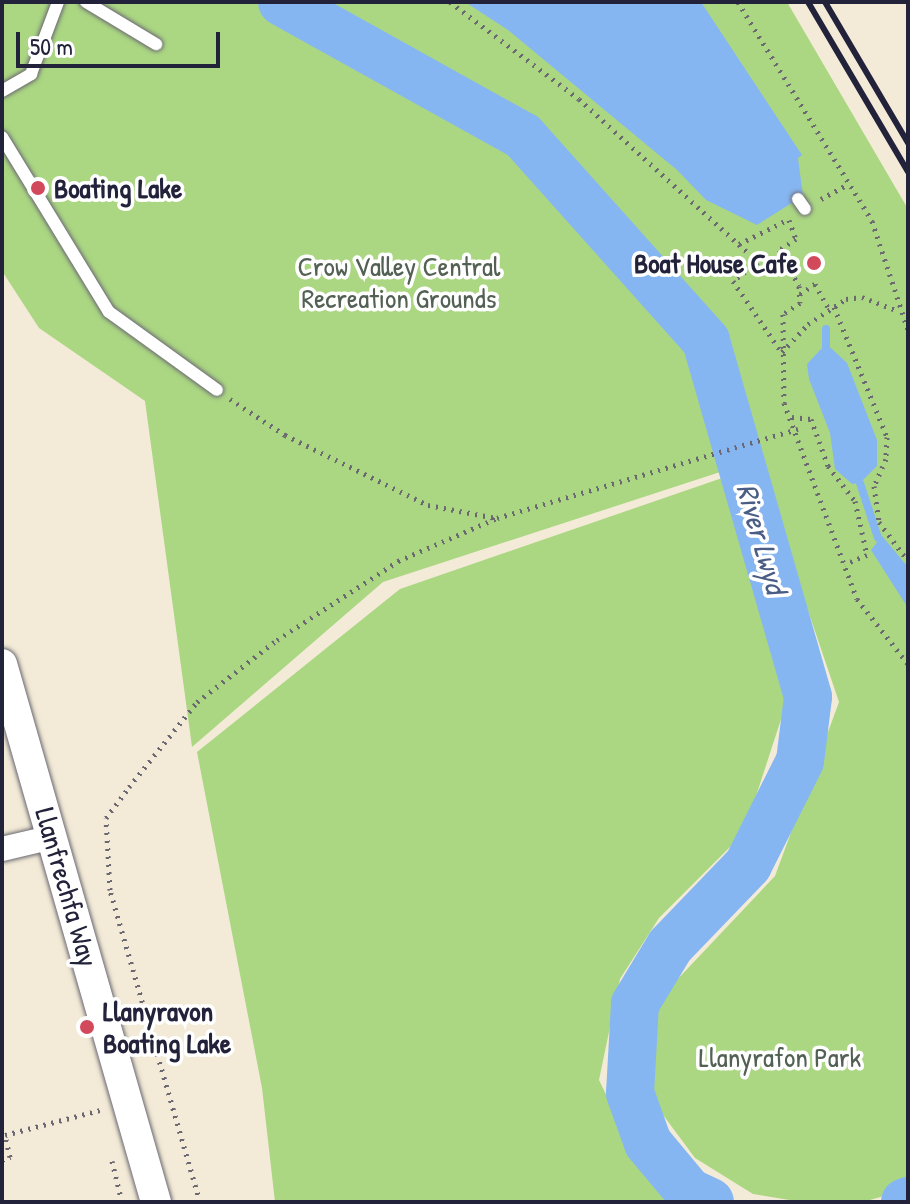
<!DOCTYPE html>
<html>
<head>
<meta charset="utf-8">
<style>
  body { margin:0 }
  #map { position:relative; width:910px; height:1204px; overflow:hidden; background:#f3ebd7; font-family:"Patrick Hand",sans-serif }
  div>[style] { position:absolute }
  .green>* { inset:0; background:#abd783 }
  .water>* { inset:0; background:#86b6f1 }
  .stream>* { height:8px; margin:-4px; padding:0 4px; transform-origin:4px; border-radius:4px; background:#86b6f1 }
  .river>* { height:48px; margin:-24px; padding:0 24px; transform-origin:24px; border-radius:24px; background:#86b6f1 }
  .path>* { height:5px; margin-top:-2.5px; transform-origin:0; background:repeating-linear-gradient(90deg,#6b6872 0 2px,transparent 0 8px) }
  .roads { filter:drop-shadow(0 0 2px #6b6872) drop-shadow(0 0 2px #6b6872) }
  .service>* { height:12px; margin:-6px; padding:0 6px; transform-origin:6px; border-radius:6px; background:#fff }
  .minor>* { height:24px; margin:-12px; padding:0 12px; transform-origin:12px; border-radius:12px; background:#fff }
  .tertiary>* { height:30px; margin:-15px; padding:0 15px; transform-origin:15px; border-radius:15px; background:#fff }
  .rail>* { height:6px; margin:-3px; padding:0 3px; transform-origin:3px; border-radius:3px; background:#22223b }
  .dots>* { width:22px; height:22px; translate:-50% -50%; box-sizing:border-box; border:4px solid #fff; border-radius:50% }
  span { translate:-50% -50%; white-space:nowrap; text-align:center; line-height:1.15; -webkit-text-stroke:7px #fff; paint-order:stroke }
  .poi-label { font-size:28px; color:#22223b; font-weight:700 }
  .left { translate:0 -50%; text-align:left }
  .right { translate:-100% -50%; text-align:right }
  .park-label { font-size:28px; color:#526154 }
  .street-label { font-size:28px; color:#22223b }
  .water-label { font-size:30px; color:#4a5d84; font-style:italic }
  .frame { position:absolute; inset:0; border:4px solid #22223b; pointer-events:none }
  .scale { position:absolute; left:16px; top:32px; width:204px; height:36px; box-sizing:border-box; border:4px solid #22223b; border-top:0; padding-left:10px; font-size:24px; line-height:28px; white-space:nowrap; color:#22223b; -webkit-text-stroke:6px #fff; paint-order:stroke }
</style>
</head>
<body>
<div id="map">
  <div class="green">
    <i style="clip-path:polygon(2px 2px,787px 2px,908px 209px,908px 1189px,863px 1202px,802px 1202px,753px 1194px,695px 1158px,649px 1096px,656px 1002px,775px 876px,839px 702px,757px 460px,383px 582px,192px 747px,145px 401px,39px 328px,2px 271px)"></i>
    <i style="clip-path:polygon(725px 477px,786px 704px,744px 833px,659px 918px,620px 979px,599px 1080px,639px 1162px,675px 1202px,275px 1202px,262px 1088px,197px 752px,400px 589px)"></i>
  </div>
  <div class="water">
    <i style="clip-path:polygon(465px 2px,701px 2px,802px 155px,798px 158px,803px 196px,757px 225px,706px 200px,677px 170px,508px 30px)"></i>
    <i style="clip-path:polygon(831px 348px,847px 363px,877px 440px,877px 466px,860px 483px,852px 484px,835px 469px,830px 433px,809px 379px,807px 364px,821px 349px)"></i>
    <i style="clip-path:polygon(882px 536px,908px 567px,908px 608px,871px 550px)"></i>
  </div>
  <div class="stream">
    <i style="left:826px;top:329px;width:19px;rotate:90deg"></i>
    <i style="left:860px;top:483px;width:58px;rotate:71.9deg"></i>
  </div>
  <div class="river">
    <i style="left:282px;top:2px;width:276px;rotate:29.1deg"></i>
    <i style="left:523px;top:136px;width:275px;rotate:48.2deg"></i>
    <i style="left:706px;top:341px;width:370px;rotate:74deg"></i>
    <i style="left:808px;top:697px;width:64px;rotate:97.1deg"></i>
    <i style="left:800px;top:761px;width:116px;rotate:116.6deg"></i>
    <i style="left:748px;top:865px;width:112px;rotate:133.9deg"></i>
    <i style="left:670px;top:946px;width:68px;rotate:121.1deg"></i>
    <i style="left:635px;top:1004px;width:89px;rotate:93.2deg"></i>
    <i style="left:630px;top:1093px;width:53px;rotate:70.2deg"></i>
    <i style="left:648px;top:1143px;width:64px;rotate:50.1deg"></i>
    <i style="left:689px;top:1192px;width:23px;rotate:25deg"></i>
    <i style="left:905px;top:1202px;width:3px;rotate:-18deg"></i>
  </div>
  <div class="path">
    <i style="left:450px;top:2px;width:161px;rotate:36.9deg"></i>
    <i style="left:579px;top:99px;width:242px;rotate:42.3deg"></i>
    <i style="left:758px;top:262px;width:31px;rotate:143deg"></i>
    <i style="left:733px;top:281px;width:87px;rotate:55.8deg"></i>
    <i style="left:738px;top:2px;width:257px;rotate:58.5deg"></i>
    <i style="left:872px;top:221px;width:115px;rotate:71.7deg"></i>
    <i style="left:821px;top:199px;width:29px;rotate:-29deg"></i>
    <i style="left:789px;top:220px;width:20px;rotate:70deg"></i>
    <i style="left:796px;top:239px;width:20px;rotate:147deg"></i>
    <i style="left:779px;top:250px;width:41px;rotate:60.9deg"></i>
    <i style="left:799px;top:286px;width:17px;rotate:87deg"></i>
    <i style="left:800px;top:303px;width:20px;rotate:147deg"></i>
    <i style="left:783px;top:314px;width:89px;rotate:89.4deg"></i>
    <i style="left:784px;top:403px;width:209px;rotate:69.6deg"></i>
    <i style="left:857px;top:599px;width:83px;rotate:51.9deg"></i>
    <i style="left:739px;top:244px;width:56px;rotate:-26.6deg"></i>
    <i style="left:800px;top:294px;width:18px;rotate:-34deg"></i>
    <i style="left:815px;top:284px;width:29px;rotate:61deg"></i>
    <i style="left:834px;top:307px;width:140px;rotate:67.8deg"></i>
    <i style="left:887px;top:437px;width:22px;rotate:93deg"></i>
    <i style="left:886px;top:459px;width:30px;rotate:114deg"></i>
    <i style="left:874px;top:486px;width:36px;rotate:82deg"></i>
    <i style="left:879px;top:522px;width:49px;rotate:53.4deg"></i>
    <i style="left:782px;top:352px;width:38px;rotate:-47deg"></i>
    <i style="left:808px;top:324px;width:45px;rotate:-33.3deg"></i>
    <i style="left:846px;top:299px;width:16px;rotate:-7deg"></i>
    <i style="left:862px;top:297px;width:39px;rotate:21deg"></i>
    <i style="left:230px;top:399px;width:66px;rotate:33.2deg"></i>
    <i style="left:285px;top:435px;width:159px;rotate:26.1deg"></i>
    <i style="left:428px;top:505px;width:69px;rotate:10.8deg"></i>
    <i style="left:792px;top:417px;width:19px;rotate:6deg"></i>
    <i style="left:811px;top:419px;width:50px;rotate:70.1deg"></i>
    <i style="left:828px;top:466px;width:44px;rotate:52.4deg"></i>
    <i style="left:855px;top:501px;width:55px;rotate:77.5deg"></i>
    <i style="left:867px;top:555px;width:24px;rotate:158deg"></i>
    <i style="left:2px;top:1160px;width:9px;rotate:-21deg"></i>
    <i style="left:10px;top:1157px;width:23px;rotate:-103deg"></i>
    <i style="left:5px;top:1135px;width:98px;rotate:-14.7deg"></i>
    <i style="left:112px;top:1161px;width:42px;rotate:76.3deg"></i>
    <i style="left:200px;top:1202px;width:325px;rotate:-106.1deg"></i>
    <i style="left:110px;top:890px;width:72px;rotate:-93.2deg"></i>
    <i style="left:106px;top:818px;width:39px;rotate:-53deg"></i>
    <i style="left:129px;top:787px;width:109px;rotate:-51.3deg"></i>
    <i style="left:197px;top:702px;width:101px;rotate:-37.8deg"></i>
    <i style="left:277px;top:640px;width:145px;rotate:-33.1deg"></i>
    <i style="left:398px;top:561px;width:108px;rotate:-23.5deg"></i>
    <i style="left:497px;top:518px;width:314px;rotate:-16.5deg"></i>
  </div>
  <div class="roads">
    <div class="service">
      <i style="left:86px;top:2px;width:82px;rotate:31deg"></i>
      <i style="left:2px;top:91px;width:34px;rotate:-30deg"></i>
      <i style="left:31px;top:74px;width:77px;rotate:-69.4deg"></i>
      <i style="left:2px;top:137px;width:205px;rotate:58.6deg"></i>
      <i style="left:109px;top:312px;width:133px;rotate:35.8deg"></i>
      <i style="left:798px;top:199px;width:12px;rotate:55deg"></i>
    </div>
    <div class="minor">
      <i style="left:2px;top:849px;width:52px;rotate:-13.2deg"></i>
    </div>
    <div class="tertiary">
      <i style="left:2px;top:664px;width:560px;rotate:74.03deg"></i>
    </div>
  </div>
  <div class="rail">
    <i style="left:808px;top:2px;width:197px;rotate:59.5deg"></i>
    <i style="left:825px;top:2px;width:164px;rotate:59.5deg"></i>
  </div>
  <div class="dots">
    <i style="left:38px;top:188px;background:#d1495b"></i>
    <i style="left:814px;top:263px;background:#d1495b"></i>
    <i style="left:87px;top:1027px;background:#d1495b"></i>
  </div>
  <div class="poi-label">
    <span class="left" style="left:54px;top:188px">Boating Lake</span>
    <span class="right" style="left:798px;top:263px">Boat House Cafe</span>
    <span class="left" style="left:103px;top:1027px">Llanyravon<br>Boating Lake</span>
  </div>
  <div class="park-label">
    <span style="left:399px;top:282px">Crow Valley Central<br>Recreation Grounds</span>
    <span style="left:780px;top:1057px">Llanyrafon Park</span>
  </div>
  <div class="street-label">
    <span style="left:67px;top:887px;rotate:74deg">Llanfrechfa Way</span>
  </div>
  <div class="water-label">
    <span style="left:762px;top:538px;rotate:74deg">River Lwyd</span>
  </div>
  <div class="frame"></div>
  <div class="scale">50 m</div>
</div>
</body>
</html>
